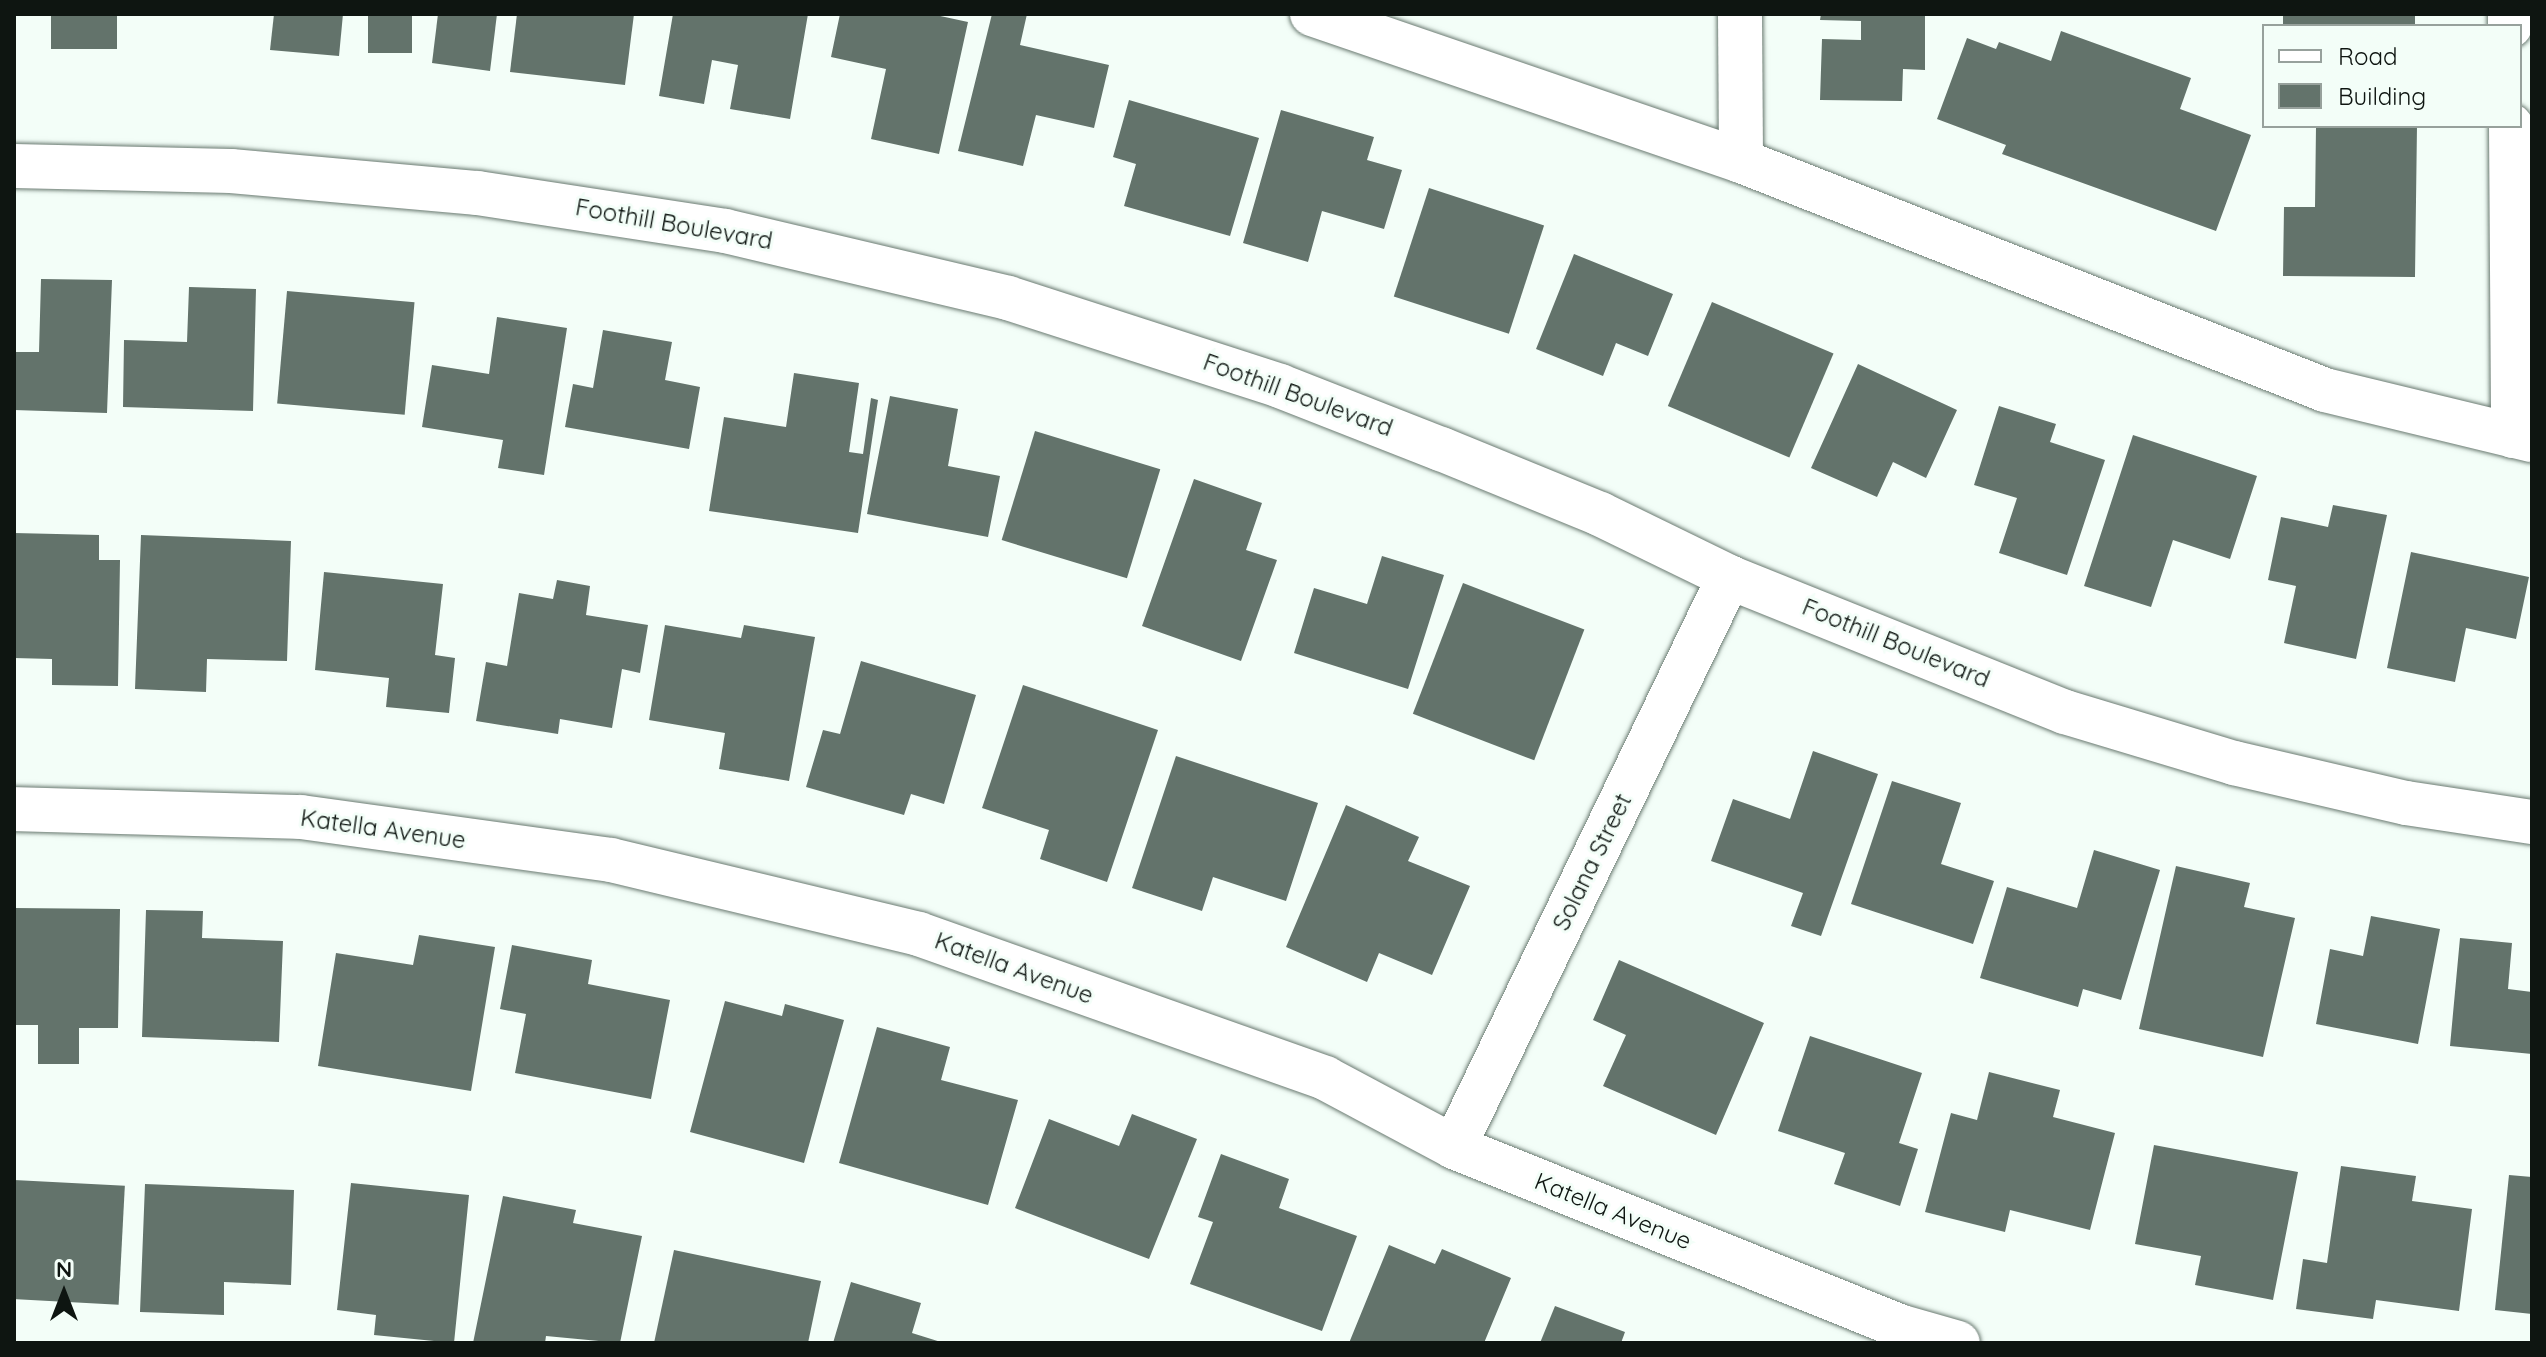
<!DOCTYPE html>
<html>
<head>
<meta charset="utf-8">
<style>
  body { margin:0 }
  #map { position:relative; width:2546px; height:1357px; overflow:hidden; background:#f3fef8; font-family:Quicksand,sans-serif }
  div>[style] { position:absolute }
  .building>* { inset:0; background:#63736b; transform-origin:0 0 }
  .roads { filter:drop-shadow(0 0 2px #6a7a71) drop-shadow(0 0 2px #6a7a71) }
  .minor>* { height:44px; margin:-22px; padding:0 22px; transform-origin:22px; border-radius:22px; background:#fff }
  span { translate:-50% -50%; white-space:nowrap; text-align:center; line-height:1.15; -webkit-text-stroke:6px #f3fef8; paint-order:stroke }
  .street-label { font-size:24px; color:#0e1511 }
  .frame { position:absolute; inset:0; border:16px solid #0e1511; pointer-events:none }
  .legend { position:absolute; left:2262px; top:24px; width:260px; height:104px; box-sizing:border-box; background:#f3fef8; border:2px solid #97a19c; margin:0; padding:10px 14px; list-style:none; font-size:24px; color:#0e1511 }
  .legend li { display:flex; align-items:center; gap:16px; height:40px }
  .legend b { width:40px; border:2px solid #97a19c }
  .north { position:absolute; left:24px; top:1253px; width:80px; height:80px; -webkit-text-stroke:6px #f3fef8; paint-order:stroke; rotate:0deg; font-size:22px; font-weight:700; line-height:32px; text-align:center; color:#0e1511 }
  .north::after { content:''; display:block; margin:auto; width:28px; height:36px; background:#0e1511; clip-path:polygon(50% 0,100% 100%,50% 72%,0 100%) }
</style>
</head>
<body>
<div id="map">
  <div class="building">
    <i style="left:51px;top:14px;width:66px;height:35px"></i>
    <i style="clip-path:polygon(274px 14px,343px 14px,339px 56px,270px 50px)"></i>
    <i style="left:368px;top:14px;width:44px;height:39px"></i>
    <i style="clip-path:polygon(438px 14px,497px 14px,490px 71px,432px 63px)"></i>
    <i style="clip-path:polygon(517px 14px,634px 14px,625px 85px,510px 72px)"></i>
    <i style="clip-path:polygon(673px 14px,808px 14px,790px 119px,730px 109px,738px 65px,712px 60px,704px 104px,659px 96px)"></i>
    <i style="clip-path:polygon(840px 14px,931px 14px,968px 22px,939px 154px,871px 139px,886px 69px,831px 57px)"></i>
    <i style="clip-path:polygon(992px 14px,1027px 14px,1020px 45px,1109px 65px,1094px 128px,1036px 115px,1023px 166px,958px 151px)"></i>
    <i style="clip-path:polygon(1821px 14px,1925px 14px,1925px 70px,1903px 69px,1902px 101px,1820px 100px,1822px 39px,1861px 40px,1861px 21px,1820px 20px)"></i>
    <i style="left:2283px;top:14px;width:132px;height:12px"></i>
    <i style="clip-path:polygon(2061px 31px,2191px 78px,2180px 109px,2251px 135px,2216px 231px,2002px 154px,2006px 145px,1937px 119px,1967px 38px,1996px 49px,1999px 42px,2051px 61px)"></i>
    <i style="clip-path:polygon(1129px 100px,1259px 138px,1230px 236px,1124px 206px,1136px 164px,1113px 157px)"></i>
    <i style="clip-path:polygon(1281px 110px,1374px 137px,1367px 160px,1402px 170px,1384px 229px,1322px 211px,1308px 262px,1243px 243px)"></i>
    <i style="clip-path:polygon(2316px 126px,2417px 126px,2415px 277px,2283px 276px,2284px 207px,2315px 207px)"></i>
    <i style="left:1429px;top:188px;width:121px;height:114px;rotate:18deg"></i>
    <i style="clip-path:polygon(1574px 254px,1673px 294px,1648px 356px,1616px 343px,1603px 376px,1536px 349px)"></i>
    <i style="clip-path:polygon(41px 279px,112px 280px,107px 413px,14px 410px,14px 352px,39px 352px)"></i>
    <i style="clip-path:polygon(189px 287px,256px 289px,253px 411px,123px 407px,124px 340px,187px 342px)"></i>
    <i style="left:287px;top:291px;width:128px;height:113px;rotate:5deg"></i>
    <i style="left:1712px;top:302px;width:132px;height:113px;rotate:23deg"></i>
    <i style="clip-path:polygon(497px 317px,567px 328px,544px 475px,498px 468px,503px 440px,422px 427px,432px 365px,489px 374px)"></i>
    <i style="clip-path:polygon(603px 330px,672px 342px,665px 380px,700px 387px,689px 449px,565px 427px,573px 384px,593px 388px)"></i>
    <i style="clip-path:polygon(1858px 364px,1957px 410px,1926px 478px,1893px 462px,1877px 497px,1811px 468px)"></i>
    <i style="clip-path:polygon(794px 373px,859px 383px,849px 452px,863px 454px,871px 398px,878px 400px,858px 533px,709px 511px,724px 417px,786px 427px)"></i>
    <i style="clip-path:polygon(890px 396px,958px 409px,948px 466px,1000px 476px,988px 537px,867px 514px)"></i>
    <i style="clip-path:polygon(1999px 406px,2056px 424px,2050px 442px,2105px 460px,2067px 575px,1999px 553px,2017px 498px,1974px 485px)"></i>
    <i style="left:1035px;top:431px;width:131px;height:114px;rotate:17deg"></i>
    <i style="clip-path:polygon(2133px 435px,2257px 476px,2230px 559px,2173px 540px,2151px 607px,2084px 586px)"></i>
    <i style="clip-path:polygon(1194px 479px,1262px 503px,1246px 550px,1277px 560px,1241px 661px,1142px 626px)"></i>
    <i style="clip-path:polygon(2333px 505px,2387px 515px,2356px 659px,2284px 643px,2296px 586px,2268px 580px,2281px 517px,2328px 527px)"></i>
    <i style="clip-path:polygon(14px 533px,99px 535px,99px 560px,120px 560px,118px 686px,52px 685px,52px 659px,14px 658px)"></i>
    <i style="clip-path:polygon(141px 535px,291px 541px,287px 661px,207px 659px,206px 692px,135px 689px)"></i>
    <i style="clip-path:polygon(2411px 552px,2529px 577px,2516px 639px,2466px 628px,2455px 682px,2387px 668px)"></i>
    <i style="clip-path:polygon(1382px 556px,1444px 575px,1408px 689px,1294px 653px,1314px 588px,1367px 604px)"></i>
    <i style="clip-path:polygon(324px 572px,443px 584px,435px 655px,455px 658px,449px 713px,386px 707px,389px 678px,315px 670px)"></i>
    <i style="clip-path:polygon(557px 580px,590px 586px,586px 615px,648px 625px,640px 673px,622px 669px,612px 728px,560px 719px,558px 734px,476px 721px,486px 662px,507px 666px,519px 593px,553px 599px)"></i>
    <i style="left:1463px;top:583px;width:130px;height:140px;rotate:21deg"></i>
    <i style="clip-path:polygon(665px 625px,741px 638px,744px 625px,815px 637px,789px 781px,719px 769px,725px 733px,649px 720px)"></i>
    <i style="clip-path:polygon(861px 661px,976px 695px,944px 804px,911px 794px,904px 815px,806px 787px,823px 730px,840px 734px)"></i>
    <i style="clip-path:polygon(1023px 685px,1158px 730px,1107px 882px,1040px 859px,1049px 830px,982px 808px)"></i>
    <i style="clip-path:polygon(1813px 751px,1878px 774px,1821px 936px,1791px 926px,1803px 893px,1711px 861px,1733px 799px,1790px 819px)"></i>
    <i style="clip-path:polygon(1176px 756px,1318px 803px,1286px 901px,1213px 877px,1202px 911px,1132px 888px)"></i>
    <i style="clip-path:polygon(1892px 781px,1961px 803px,1941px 864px,1994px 881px,1973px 944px,1851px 904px)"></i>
    <i style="clip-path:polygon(1346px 805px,1419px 837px,1408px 861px,1470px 886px,1432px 975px,1379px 953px,1367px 982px,1286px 947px)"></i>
    <i style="clip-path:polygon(2094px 850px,2160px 870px,2121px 1000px,2083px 989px,2078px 1007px,1980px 978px,2007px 887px,2077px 908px)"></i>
    <i style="clip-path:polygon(2176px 866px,2250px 883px,2244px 907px,2295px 918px,2263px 1057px,2139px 1029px)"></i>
    <i style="clip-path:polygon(14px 908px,120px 909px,118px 1028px,79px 1028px,79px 1064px,38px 1064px,38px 1025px,14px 1025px)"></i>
    <i style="clip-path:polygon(146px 910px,203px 911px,202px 938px,283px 941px,279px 1042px,142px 1037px)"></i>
    <i style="clip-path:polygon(2371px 916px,2440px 929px,2418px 1044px,2316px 1024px,2330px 949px,2363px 956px)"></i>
    <i style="clip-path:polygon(419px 935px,495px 947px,471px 1091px,318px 1066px,336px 953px,413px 965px)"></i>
    <i style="clip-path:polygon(2460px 938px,2512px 943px,2508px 989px,2532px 992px,2532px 1054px,2450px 1046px)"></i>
    <i style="clip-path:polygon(512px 945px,592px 960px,588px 984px,670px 1000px,651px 1099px,515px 1073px,526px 1014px,500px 1009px)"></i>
    <i style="clip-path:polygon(1619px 960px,1764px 1023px,1716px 1135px,1603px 1086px,1626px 1035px,1593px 1020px)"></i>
    <i style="clip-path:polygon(725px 1001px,782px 1016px,785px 1004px,844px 1020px,804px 1163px,690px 1132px)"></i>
    <i style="clip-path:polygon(877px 1027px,950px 1047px,941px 1080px,1018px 1100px,988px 1205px,839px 1163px)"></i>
    <i style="clip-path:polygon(1810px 1036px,1922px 1073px,1899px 1143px,1918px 1149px,1900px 1206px,1834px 1184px,1845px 1153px,1778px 1131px)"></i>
    <i style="clip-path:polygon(1989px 1072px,2060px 1090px,2053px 1117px,2115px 1133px,2090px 1230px,2010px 1210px,2005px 1232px,1925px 1212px,1951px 1113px,1977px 1120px)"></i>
    <i style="clip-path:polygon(1132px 1114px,1197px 1139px,1149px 1259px,1015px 1208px,1049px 1119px,1119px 1146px)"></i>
    <i style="clip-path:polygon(2154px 1145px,2298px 1172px,2273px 1300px,2195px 1285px,2201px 1256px,2135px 1244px)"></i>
    <i style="clip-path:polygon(1221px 1154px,1289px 1179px,1279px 1208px,1357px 1236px,1322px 1331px,1190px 1284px,1213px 1222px,1198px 1217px)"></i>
    <i style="clip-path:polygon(2341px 1166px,2416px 1176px,2412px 1201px,2472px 1209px,2459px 1311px,2376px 1300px,2373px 1319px,2296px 1309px,2303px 1259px,2327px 1263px)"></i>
    <i style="clip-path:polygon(2509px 1175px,2532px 1177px,2532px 1314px,2495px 1310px)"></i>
    <i style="left:14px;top:1180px;width:111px;height:119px;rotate:3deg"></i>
    <i style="clip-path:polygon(351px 1183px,469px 1195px,454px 1343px,374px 1335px,376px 1315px,337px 1310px)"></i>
    <i style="clip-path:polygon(145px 1184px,294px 1190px,291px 1285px,224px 1282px,224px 1315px,140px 1312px)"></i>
    <i style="clip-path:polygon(503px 1196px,576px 1210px,573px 1223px,642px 1236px,620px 1343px,546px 1336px,545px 1343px,473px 1343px)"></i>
    <i style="clip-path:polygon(1389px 1245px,1435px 1264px,1442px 1249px,1511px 1278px,1484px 1343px,1349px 1343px)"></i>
    <i style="clip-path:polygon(674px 1250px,821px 1281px,808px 1343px,654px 1343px)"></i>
    <i style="clip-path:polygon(851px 1282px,921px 1303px,912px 1333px,944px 1343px,833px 1343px)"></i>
    <i style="clip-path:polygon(1555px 1306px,1625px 1332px,1621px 1343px,1540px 1343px)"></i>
  </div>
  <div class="roads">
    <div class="minor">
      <i style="left:1312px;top:14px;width:453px;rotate:18.9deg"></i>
      <i style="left:1741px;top:161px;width:627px;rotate:21.41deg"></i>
      <i style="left:2325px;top:390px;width:213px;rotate:13.6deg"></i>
      <i style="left:1740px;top:14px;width:147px;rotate:89.6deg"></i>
      <i style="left:2510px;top:14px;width:12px;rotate:90deg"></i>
      <i style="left:2511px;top:126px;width:310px;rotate:89.6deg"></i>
      <i style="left:14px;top:166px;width:217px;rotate:1.3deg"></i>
      <i style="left:231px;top:171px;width:248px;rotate:5.1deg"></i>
      <i style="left:478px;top:193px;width:250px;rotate:8.7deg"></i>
      <i style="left:725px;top:231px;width:291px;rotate:13.3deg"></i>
      <i style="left:1008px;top:298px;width:286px;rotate:17.9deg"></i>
      <i style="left:1280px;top:386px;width:173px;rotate:21.4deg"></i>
      <i style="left:1441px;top:449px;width:172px;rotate:22.2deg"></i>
      <i style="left:1600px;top:514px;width:144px;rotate:26deg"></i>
      <i style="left:1729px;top:577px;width:362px;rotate:21.9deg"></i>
      <i style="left:2065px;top:712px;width:177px;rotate:16.8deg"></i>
      <i style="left:2234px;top:763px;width:177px;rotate:13.1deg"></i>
      <i style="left:2406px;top:803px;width:127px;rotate:8.6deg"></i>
      <i style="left:14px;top:809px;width:287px;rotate:1.6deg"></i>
      <i style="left:301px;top:817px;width:313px;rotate:7.9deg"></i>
      <i style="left:611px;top:860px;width:317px;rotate:13.5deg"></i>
      <i style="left:919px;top:934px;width:431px;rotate:19.5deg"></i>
      <i style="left:1325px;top:1078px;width:146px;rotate:28.1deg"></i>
      <i style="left:1454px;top:1147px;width:483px;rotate:21.9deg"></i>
      <i style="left:1902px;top:1327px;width:58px;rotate:15.9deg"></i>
      <i style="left:1454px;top:1147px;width:633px;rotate:-64.24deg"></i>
    </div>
  </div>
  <div class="street-label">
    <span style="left:674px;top:224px;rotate:10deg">Foothill Boulevard</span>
    <span style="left:1298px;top:395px;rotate:20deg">Foothill Boulevard</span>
    <span style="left:1896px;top:643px;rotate:22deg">Foothill Boulevard</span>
    <span style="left:383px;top:829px;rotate:8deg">Katella Avenue</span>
    <span style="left:1592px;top:862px;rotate:-64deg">Solana Street</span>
    <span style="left:1014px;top:968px;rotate:20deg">Katella Avenue</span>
    <span style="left:1613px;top:1211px;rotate:22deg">Katella Avenue</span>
  </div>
  <div class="frame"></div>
  <ul class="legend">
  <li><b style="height:10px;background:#fff"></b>Road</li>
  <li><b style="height:22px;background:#63736b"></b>Building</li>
  </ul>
  <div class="north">N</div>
</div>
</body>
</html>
